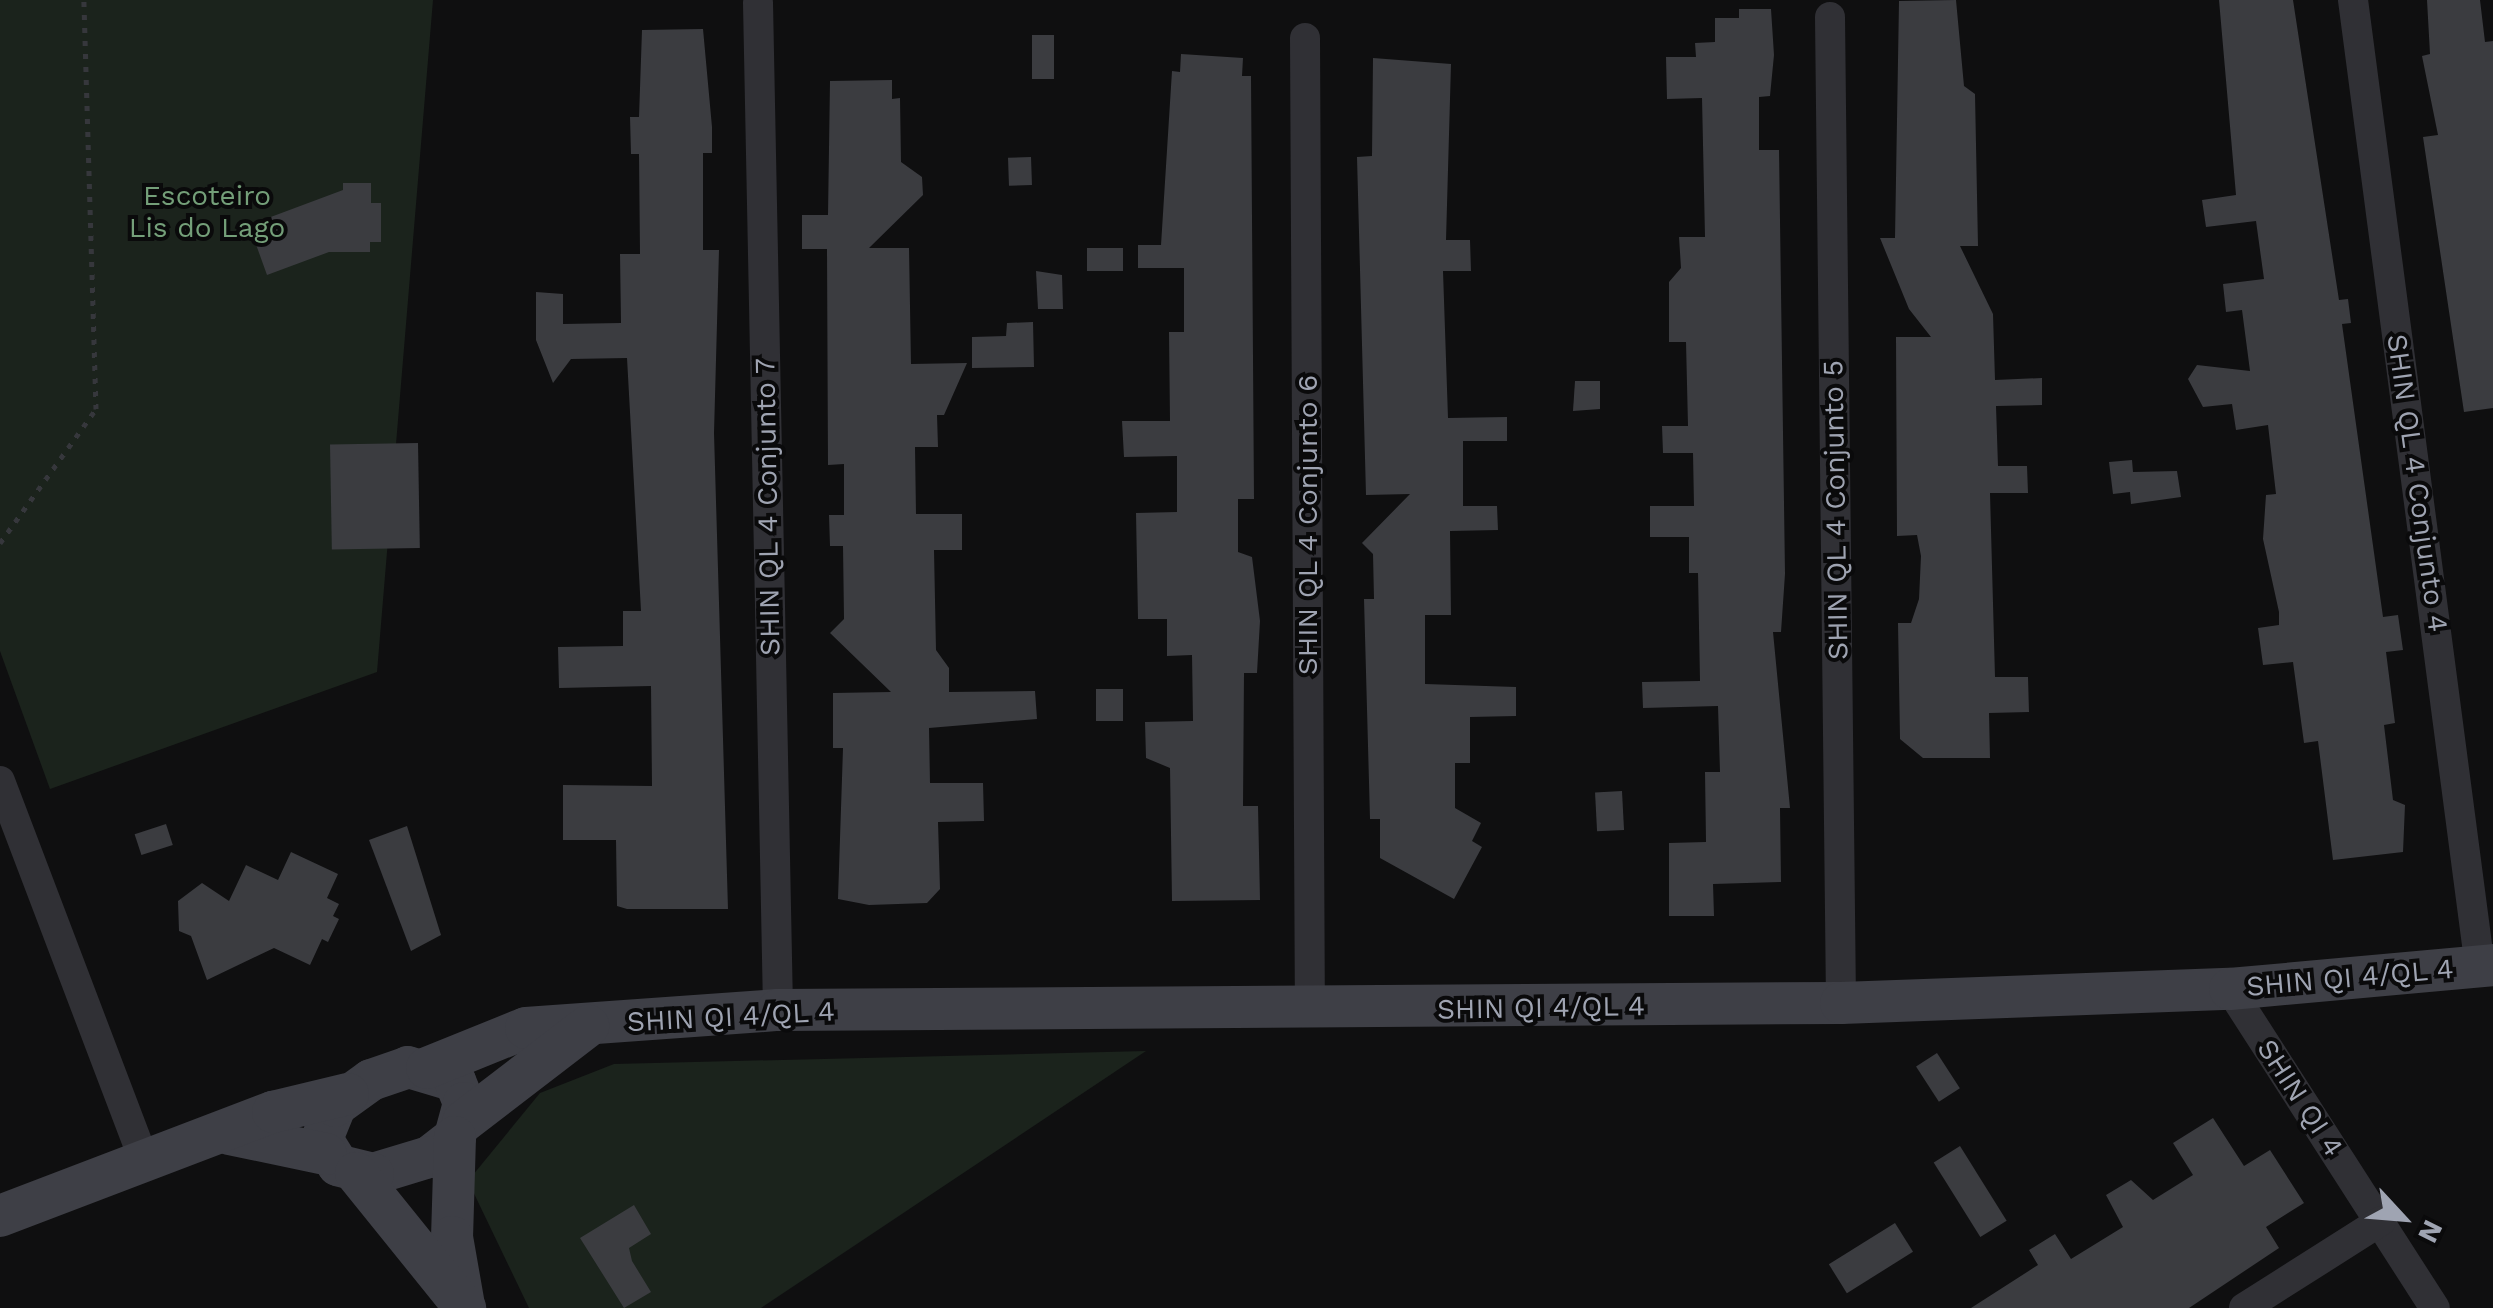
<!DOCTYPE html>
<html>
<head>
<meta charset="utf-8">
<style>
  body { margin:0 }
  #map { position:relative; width:2493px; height:1308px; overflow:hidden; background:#0f0f10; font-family:"Work Sans",sans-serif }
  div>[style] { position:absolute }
  .green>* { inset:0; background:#1b231c }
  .building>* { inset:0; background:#3b3c40; transform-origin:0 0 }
  .path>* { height:5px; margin-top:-2.5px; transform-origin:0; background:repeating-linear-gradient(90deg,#36373c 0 5px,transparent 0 13px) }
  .street>* { height:30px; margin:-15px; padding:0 15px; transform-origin:15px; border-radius:15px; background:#303035 }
  .secondary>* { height:42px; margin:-21px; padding:0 21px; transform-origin:21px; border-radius:21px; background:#3e3f46 }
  span { translate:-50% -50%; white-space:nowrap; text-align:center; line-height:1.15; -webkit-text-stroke:8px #0a0a0b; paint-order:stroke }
  .park-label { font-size:28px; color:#749f79 }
  .street-label { font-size:28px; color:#9fa4b2 }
  .north { position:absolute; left:2353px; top:1168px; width:100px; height:100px; -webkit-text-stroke:8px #0a0a0b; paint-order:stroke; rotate:116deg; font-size:28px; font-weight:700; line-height:40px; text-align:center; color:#9fa4b2 }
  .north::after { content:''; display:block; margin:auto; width:35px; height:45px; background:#9fa4b2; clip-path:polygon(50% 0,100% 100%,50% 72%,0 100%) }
</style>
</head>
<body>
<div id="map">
  <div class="green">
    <i style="clip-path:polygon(0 0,433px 0,377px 672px,50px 789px,0 651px)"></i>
    <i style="clip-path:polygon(1146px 1051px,761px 1308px,529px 1308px,468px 1181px,540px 1093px,614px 1064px)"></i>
  </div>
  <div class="building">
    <i style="clip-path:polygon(1956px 0,1964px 86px,1975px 94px,1978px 246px,1960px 246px,1993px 314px,1995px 380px,2042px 378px,2042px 405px,1996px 406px,1998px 466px,2027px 466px,2028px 493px,1990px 493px,1995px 677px,2028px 677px,2029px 712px,1989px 713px,1990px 758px,1923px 758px,1900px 739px,1898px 623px,1911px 623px,1919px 599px,1921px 556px,1917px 535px,1897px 536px,1896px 337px,1931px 337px,1909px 309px,1880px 238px,1895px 238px,1899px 1px)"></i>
    <i style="clip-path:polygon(2219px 0,2293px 0,2339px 300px,2348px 299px,2351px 323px,2342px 324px,2383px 617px,2398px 615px,2403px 650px,2386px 652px,2395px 723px,2384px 725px,2393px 800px,2405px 805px,2403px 852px,2333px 860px,2318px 741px,2304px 743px,2293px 662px,2263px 665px,2258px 628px,2279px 625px,2279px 612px,2263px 539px,2266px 495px,2276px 494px,2268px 425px,2236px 430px,2232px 404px,2203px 407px,2188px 379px,2197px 365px,2250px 371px,2242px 310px,2226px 312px,2223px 284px,2264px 279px,2256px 221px,2206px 227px,2202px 200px,2236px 195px)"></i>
    <i style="clip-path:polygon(2427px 0,2480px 0,2485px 42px,2493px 41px,2493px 408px,2464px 412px,2423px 137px,2438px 135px,2422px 56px,2430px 54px)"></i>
    <i style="clip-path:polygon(1739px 9px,1771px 9px,1774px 55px,1770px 96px,1759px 97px,1759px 150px,1779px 150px,1785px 574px,1781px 632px,1773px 632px,1790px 808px,1780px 808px,1781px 882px,1713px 884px,1714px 916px,1669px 916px,1669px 843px,1706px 842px,1705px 772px,1720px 772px,1718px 706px,1643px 708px,1642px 682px,1700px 681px,1698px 573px,1689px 573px,1689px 537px,1650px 537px,1650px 506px,1694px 506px,1693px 453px,1663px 453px,1662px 426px,1688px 426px,1686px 342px,1669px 342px,1669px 282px,1681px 268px,1679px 237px,1705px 237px,1702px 98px,1667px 99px,1666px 57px,1696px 57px,1695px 43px,1715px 42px,1715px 18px,1739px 18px)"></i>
    <i style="clip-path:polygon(703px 29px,712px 127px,712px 153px,703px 153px,703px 250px,719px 250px,714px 433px,728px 909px,627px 909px,617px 906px,616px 840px,563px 840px,563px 785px,652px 786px,651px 686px,559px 688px,558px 647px,623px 646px,623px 611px,641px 611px,627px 358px,571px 359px,553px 383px,536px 340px,536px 292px,563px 294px,563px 324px,621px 323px,620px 254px,640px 254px,639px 154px,631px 154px,630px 117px,639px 117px,642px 30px)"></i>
    <i style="left:1032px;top:35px;width:22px;height:44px"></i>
    <i style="clip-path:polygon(1181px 54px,1243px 58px,1242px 76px,1251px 76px,1254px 499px,1238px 499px,1238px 552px,1252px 557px,1260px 621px,1257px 673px,1244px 673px,1243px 806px,1258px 806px,1260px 900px,1172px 901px,1170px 768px,1146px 758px,1145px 722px,1193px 721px,1192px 655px,1167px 656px,1167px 619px,1138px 619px,1136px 513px,1177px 512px,1177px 456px,1124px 457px,1122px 421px,1170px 421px,1169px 332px,1184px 332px,1184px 268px,1138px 268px,1138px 245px,1161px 245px,1172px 71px,1180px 72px)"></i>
    <i style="clip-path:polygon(1373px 58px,1451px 64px,1446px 240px,1470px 240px,1471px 271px,1443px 271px,1448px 418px,1507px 417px,1507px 441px,1463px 441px,1463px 506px,1497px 506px,1498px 530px,1450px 531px,1451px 615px,1425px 615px,1425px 684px,1516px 687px,1516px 716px,1470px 717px,1470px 763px,1455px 763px,1455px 808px,1481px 823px,1472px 841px,1482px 847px,1454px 899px,1380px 858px,1380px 819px,1370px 819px,1364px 599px,1374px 599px,1373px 554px,1362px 543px,1410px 494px,1366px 495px,1357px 157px,1372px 156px)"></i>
    <i style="clip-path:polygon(892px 80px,892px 99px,900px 98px,901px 162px,922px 177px,923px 195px,869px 248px,909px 248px,911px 364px,967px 363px,944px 415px,937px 415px,938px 447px,915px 447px,916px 514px,962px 514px,962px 550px,934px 550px,936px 650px,949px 668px,949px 692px,1035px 691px,1037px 719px,929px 728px,930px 783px,983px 783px,984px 821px,938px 822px,940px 889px,927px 903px,869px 905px,838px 899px,843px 748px,833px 748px,833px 693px,891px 692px,830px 633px,844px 619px,843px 546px,830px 546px,829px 515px,844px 515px,844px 464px,828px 465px,827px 249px,802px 249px,802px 215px,828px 215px,830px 81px)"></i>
    <i style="left:1031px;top:157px;width:28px;height:23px;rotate:88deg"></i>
    <i style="clip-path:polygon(343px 183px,371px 183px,371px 203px,381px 203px,381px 242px,370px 242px,370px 252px,329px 252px,267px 275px,249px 225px,343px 190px)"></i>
    <i style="left:1087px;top:248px;width:36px;height:23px"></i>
    <i style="clip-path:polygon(1036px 271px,1062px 275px,1063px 309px,1038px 309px)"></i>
    <i style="clip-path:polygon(1033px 322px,1034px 367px,972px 368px,972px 337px,1006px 336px,1007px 323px)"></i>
    <i style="clip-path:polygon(1575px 381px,1600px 381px,1600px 409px,1573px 411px)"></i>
    <i style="left:418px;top:443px;width:105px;height:88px;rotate:89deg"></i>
    <i style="clip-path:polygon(2132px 460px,2133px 472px,2177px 471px,2181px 497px,2131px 504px,2130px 492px,2113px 494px,2109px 462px)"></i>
    <i style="left:1096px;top:689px;width:27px;height:32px"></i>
    <i style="left:1622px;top:791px;width:39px;height:27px;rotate:87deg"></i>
    <i style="left:166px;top:824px;width:22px;height:33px;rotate:72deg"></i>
    <i style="clip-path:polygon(407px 826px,441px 935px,411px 951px,369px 840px)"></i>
    <i style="clip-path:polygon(291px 852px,338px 874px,327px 898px,339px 904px,333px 916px,339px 919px,328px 942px,322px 939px,310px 965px,274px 948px,207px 980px,191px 936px,179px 931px,178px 901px,202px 883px,229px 901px,246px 865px,278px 880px)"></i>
    <i style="left:1937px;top:1053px;width:42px;height:25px;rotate:57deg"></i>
    <i style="clip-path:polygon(2213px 1118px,2244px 1166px,2270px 1150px,2304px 1203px,2266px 1227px,2279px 1248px,2189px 1308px,1971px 1308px,2038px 1265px,2029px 1250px,2055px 1234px,2071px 1259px,2123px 1227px,2106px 1195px,2131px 1180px,2153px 1200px,2193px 1175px,2173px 1143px)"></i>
    <i style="left:1960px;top:1146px;width:88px;height:31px;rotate:58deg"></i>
    <i style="clip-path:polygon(634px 1205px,651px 1234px,629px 1248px,632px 1261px,651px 1292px,624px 1308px,580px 1238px)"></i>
    <i style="left:1895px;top:1223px;width:34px;height:78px;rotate:58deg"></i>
  </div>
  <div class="path">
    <i style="left:0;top:543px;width:165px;rotate:-54.4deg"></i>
    <i style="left:96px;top:409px;width:409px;rotate:-91.7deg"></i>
  </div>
  <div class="street">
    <i style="left:2353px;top:0;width:975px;rotate:82.52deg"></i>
    <i style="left:758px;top:3px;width:1007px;rotate:88.86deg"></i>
    <i style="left:1830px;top:17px;width:986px;rotate:89.36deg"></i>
    <i style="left:1305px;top:38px;width:974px;rotate:89.71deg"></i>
    <i style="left:0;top:781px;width:408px;rotate:69.2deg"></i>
    <i style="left:2230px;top:989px;width:379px;rotate:57.3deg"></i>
    <i style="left:2244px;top:1308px;width:162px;rotate:-32.4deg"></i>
  </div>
  <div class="secondary">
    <i style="left:408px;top:1067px;width:49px;rotate:16.6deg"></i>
    <i style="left:455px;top:1081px;width:24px;rotate:68deg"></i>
    <i style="left:464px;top:1103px;width:35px;rotate:105deg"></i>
    <i style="left:455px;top:1137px;width:33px;rotate:142deg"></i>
    <i style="left:429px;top:1157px;width:59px;rotate:163.1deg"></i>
    <i style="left:373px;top:1174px;width:36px;rotate:-166deg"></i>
    <i style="left:338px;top:1165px;width:31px;rotate:-122deg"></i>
    <i style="left:322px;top:1139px;width:35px;rotate:-68deg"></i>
    <i style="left:335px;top:1106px;width:44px;rotate:-35.8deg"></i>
    <i style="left:371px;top:1080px;width:39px;rotate:-19deg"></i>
    <i style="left:427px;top:1068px;width:107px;rotate:-22deg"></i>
    <i style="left:526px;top:1028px;width:253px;rotate:-4.1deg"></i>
    <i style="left:778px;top:1010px;width:1063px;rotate:-0.38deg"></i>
    <i style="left:1841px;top:1003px;width:389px;rotate:-2.1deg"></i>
    <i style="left:2230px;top:989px;width:264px;rotate:-5.2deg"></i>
    <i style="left:463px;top:1122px;width:158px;rotate:-37.5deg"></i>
    <i style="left:229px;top:1134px;width:99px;rotate:11.7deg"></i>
    <i style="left:455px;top:1137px;width:100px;rotate:91.7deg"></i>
    <i style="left:452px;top:1237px;width:70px;rotate:80.1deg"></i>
    <i style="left:356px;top:1173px;width:174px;rotate:51.1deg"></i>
    <i style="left:0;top:1216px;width:292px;rotate:-20.9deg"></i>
    <i style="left:273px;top:1112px;width:77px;rotate:-13.5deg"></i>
  </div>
  <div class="park-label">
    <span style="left:207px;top:212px">Escoteiro<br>Lis do Lago</span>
  </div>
  <div class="street-label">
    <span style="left:2417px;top:483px;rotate:82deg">SHIN QL 4 Conjunto 4</span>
    <span style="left:768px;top:507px;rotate:-91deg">SHIN QL 4 Conjunto 7</span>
    <span style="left:1836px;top:510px;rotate:-91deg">SHIN QL 4 Conjunto 5</span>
    <span style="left:1308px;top:525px;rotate:-90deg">SHIN QL 4 Conjunto 6</span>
    <span style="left:2350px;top:978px;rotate:-5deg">SHIN QI 4/QL 4</span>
    <span style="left:1541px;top:1008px;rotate:-1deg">SHIN QI 4/QL 4</span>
    <span style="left:731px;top:1017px;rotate:-3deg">SHIN QI 4/QL 4</span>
    <span style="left:2300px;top:1098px;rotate:57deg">SHIN QI 4</span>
  </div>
  <div class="north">N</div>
</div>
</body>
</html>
